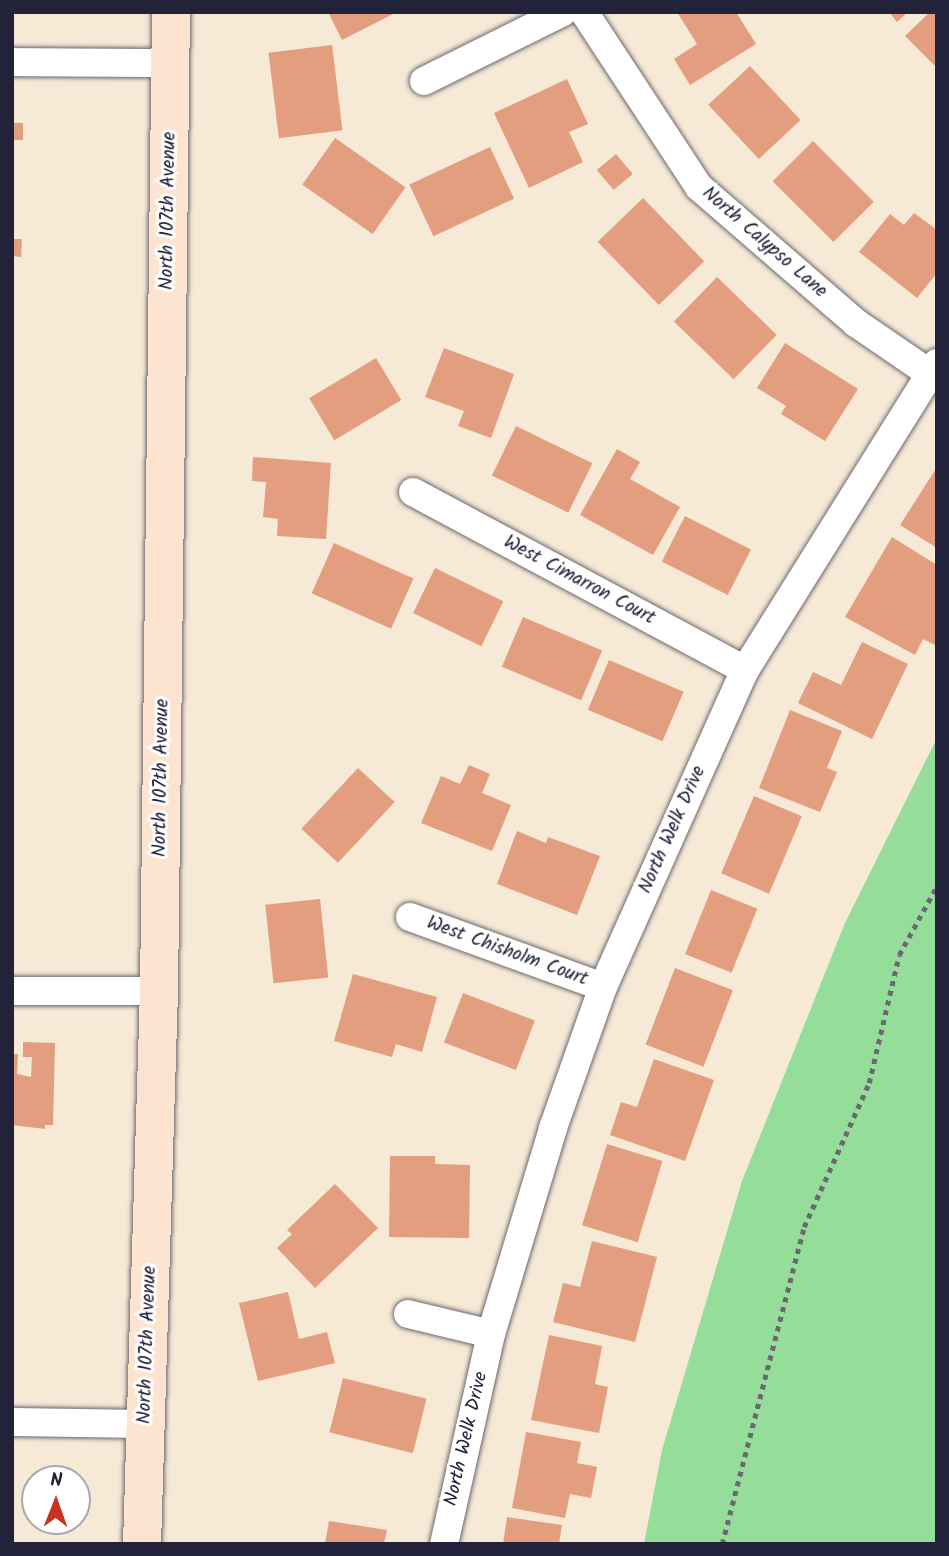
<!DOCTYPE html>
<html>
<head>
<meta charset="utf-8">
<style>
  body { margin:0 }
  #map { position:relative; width:949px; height:1556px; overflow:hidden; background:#f6e9d5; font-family:Kalam,sans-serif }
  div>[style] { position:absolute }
  .green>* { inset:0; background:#94de9a }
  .building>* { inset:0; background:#e39d7f; transform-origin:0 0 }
  .path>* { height:4.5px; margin-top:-2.25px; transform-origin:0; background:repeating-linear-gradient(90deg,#6c6871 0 5px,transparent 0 10px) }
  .roads { filter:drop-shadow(0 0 2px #6c6871) drop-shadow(0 0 2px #6c6871) }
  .minor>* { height:28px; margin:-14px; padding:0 14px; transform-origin:14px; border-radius:14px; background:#fff }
  .secondary>* { height:38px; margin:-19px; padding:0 19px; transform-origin:19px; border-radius:19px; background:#fde4d0 }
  span { translate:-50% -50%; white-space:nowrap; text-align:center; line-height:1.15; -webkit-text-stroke:6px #fff; paint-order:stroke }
  .street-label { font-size:19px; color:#22223b }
  .frame { position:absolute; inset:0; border:14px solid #22223b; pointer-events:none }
  .north { position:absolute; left:21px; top:1465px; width:70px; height:70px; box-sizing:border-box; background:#fff; border:2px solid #a7a7b1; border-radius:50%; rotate:1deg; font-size:19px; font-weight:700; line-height:28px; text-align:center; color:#22223b }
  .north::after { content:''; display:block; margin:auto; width:24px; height:32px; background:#c8321e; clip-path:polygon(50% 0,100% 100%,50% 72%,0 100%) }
</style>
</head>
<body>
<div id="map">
  <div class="green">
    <i style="clip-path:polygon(937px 738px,937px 1544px,644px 1544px,662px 1450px,742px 1181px,845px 923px)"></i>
  </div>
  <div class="building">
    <i style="clip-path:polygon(328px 12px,397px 12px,342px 40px)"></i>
    <i style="clip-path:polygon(677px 12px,736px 12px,756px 44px,690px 85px,674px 59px,697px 44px)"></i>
    <i style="clip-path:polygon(889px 12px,908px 12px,897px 22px)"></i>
    <i style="clip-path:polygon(930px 12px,937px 12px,937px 68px,905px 36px)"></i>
    <i style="left:332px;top:45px;width:86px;height:64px;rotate:83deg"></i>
    <i style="left:750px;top:66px;width:74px;height:57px;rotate:47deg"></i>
    <i style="clip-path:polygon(567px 79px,588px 124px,569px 132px,583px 162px,529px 188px,494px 113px)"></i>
    <i style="left:12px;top:123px;width:11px;height:17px"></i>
    <i style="left:335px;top:138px;width:86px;height:57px;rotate:35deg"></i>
    <i style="left:813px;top:141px;width:86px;height:57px;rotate:45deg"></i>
    <i style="left:490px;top:147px;width:57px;height:89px;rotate:65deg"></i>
    <i style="left:616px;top:154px;width:26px;height:25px;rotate:50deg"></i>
    <i style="left:643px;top:198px;width:88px;height:63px;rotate:46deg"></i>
    <i style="clip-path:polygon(914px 213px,937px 230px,937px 273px,917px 298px,859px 252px,890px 214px,904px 225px)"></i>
    <i style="clip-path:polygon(12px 239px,22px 239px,21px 257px,12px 256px)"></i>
    <i style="left:717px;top:277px;width:83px;height:62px;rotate:44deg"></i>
    <i style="clip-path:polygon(785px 343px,858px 389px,825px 441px,781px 414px,786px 406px,757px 388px)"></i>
    <i style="clip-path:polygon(444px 348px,514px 374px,491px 438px,458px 426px,464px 411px,425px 397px)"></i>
    <i style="left:376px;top:358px;width:49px;height:78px;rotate:59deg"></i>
    <i style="left:516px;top:426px;width:85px;height:55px;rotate:26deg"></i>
    <i style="clip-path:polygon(617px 449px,640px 462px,630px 479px,680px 507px,653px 555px,580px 515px)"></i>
    <i style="clip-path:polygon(253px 457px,331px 463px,326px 539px,277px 536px,278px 519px,263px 517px,266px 482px,252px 481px)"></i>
    <i style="clip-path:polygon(937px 467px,937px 548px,900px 525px)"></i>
    <i style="left:685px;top:516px;width:74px;height:51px;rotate:27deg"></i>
    <i style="clip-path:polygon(892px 537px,937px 565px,937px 646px,923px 639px,915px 655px,845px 617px)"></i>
    <i style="left:334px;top:543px;width:87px;height:55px;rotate:24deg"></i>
    <i style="left:435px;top:568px;width:76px;height:50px;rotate:26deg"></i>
    <i style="left:523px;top:617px;width:86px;height:54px;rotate:23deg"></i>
    <i style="clip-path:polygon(862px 642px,908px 664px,872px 739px,798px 703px,813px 672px,841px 685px)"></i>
    <i style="left:609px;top:660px;width:81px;height:54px;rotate:23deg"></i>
    <i style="clip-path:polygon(790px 710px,842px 731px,827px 768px,837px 772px,820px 812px,759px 788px)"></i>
    <i style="clip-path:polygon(469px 765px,490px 774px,482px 793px,511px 805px,492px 851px,421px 823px,441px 776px,460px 784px)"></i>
    <i style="left:358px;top:768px;width:50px;height:83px;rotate:43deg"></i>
    <i style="left:754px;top:796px;width:52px;height:84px;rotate:23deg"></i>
    <i style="clip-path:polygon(517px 831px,546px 843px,548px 837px,600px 856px,577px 915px,497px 884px)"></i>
    <i style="left:711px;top:890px;width:50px;height:69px;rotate:22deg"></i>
    <i style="left:320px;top:899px;width:79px;height:55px;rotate:84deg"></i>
    <i style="left:675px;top:968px;width:62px;height:82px;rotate:21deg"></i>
    <i style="clip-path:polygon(353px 974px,437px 997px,422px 1052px,396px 1044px,392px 1057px,334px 1041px)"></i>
    <i style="left:463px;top:993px;width:77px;height:53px;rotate:21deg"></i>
    <i style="clip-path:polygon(23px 1042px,55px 1043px,53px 1125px,45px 1125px,45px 1129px,12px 1125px,12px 1054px,18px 1054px,17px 1074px,31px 1077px,32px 1057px,23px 1057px)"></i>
    <i style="clip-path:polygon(654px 1059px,714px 1080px,685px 1161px,610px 1135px,621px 1102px,637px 1107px)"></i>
    <i style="left:607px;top:1144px;width:58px;height:85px;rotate:17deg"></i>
    <i style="clip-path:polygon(390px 1156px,435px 1156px,435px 1164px,470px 1165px,469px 1238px,389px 1237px)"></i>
    <i style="clip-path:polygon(335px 1184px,378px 1228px,315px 1288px,277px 1248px,292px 1234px,287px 1230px)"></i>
    <i style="clip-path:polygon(592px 1241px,657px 1257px,635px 1342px,553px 1322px,563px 1283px,580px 1287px)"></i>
    <i style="clip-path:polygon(288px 1292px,299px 1339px,327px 1332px,335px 1363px,258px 1381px,239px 1303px)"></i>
    <i style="clip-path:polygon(549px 1335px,602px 1346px,595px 1384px,608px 1387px,599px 1433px,531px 1420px)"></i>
    <i style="left:343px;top:1378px;width:86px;height:56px;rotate:14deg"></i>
    <i style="clip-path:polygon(526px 1432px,581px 1442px,577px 1463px,597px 1467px,591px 1498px,570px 1494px,565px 1518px,512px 1508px)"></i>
    <i style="clip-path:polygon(507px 1517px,562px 1525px,559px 1544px,503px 1544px)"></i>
    <i style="clip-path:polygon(329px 1521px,387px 1530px,384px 1544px,325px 1544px)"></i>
  </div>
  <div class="path">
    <i style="left:722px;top:1544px;width:327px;rotate:-75.5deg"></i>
    <i style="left:804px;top:1227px;width:158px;rotate:-65.7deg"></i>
    <i style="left:869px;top:1083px;width:131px;rotate:-76.8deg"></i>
    <i style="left:899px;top:955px;width:79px;rotate:-61.2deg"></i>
  </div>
  <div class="roads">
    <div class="minor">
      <i style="left:584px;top:12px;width:209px;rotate:56.7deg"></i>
      <i style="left:699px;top:187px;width:208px;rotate:40.9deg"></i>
      <i style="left:856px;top:323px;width:88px;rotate:34.4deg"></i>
      <i style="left:12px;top:62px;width:159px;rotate:0.4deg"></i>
      <i style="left:424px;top:81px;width:155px;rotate:-26.4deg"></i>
      <i style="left:413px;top:492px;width:377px;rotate:28.2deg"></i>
      <i style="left:410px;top:917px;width:205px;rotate:19.9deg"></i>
      <i style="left:12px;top:991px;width:147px"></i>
      <i style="left:408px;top:1314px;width:85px;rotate:13.5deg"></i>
      <i style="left:491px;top:1334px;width:215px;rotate:102.6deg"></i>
      <i style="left:491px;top:1334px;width:215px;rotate:-73.2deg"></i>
      <i style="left:553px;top:1128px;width:150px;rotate:-70.5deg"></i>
      <i style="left:603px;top:987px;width:347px;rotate:-65.9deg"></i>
      <i style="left:745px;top:670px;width:362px;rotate:-58deg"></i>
      <i style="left:12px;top:1422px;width:134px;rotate:0.9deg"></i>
    </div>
    <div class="secondary">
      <i style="left:142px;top:1544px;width:553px;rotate:-88.24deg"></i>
      <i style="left:159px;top:991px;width:979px;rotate:-89.3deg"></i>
    </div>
  </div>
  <div class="street-label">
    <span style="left:169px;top:211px;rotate:-89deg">North 107th Avenue</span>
    <span style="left:764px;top:243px;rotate:41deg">North Calypso Lane</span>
    <span style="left:579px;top:581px;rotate:28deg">West Cimarron Court</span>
    <span style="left:162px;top:778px;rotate:-89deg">North 107th Avenue</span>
    <span style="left:673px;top:830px;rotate:-66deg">North Welk Drive</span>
    <span style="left:507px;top:952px;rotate:20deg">West Chisholm Court</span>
    <span style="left:148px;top:1345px;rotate:-88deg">North 107th Avenue</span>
    <span style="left:467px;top:1439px;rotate:-77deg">North Welk Drive</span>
  </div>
  <div class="frame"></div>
  <div class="north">N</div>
</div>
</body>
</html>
